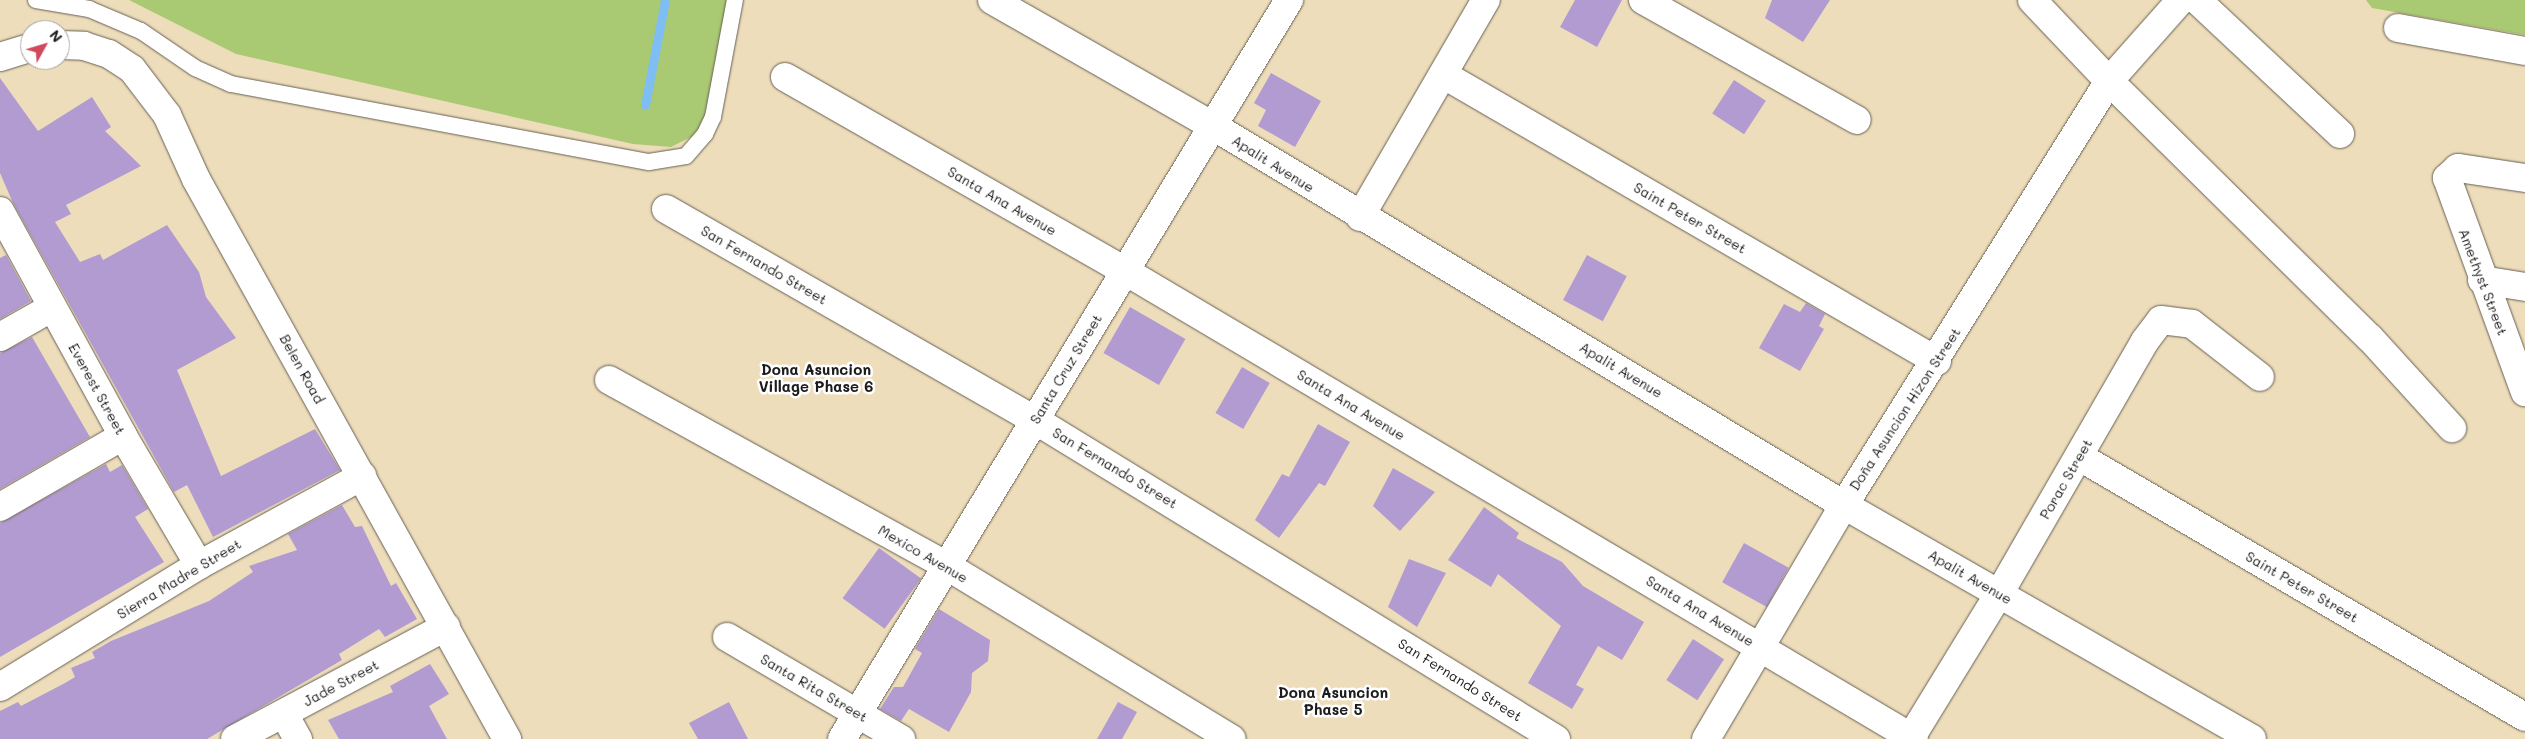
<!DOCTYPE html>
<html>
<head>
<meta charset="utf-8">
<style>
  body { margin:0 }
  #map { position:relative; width:2525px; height:739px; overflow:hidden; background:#edb; font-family:Mali,sans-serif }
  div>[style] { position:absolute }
  .green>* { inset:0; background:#a9c972 }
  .stream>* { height:9px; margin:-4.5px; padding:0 4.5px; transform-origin:4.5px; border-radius:4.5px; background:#7fbef3 }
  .building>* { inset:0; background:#b29bd0; transform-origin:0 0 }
  .roads { filter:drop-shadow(0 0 1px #666054) drop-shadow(0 0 1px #666054) }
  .lane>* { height:16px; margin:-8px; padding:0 8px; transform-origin:8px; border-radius:8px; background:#fff }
  .street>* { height:28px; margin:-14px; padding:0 14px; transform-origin:14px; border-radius:14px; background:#fff }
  span { translate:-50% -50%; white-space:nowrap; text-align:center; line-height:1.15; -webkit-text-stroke:5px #fff; paint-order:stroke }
  .street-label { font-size:14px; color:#1c1c1c }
  .neighbourhood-label { font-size:15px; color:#1c1c1c; font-weight:700 }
  .north { position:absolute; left:20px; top:20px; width:50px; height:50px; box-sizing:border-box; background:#fff; border:1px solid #a4a4a4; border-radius:50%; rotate:51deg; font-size:14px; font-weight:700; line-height:20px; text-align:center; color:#1c1c1c }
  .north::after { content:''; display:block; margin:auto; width:18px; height:22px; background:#d1495b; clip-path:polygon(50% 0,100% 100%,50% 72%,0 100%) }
</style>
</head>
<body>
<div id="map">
  <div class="green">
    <i style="clip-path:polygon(129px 0,730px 0,708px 116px,695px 135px,671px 147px,633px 144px,236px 54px)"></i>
    <i style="clip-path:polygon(2366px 0,2525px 0,2525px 35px,2372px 8px)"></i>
  </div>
  <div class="stream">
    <i style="left:645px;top:105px;width:107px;rotate:-79.2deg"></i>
  </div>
  <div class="building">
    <i style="clip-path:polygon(1575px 0,1622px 0,1597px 47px,1560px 27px)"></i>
    <i style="clip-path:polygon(1772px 0,1830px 0,1803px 42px,1765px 18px)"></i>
    <i style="clip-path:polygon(1271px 73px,1321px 101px,1295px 147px,1258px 126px,1266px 110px,1254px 103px)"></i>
    <i style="clip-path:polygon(0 78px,38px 131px,92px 97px,111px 127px,105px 131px,141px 166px,66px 205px,71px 214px,55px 222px,80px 262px,100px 254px,103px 260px,167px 225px,199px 272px,206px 297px,236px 338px,177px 370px,221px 476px,315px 429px,340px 470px,213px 537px,187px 485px,174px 492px,13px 203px,0 173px)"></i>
    <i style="left:1734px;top:80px;width:38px;height:40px;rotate:33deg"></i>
    <i style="clip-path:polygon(6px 255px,31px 301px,0 319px,0 258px)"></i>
    <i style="left:1587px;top:255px;width:45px;height:51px;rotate:28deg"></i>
    <i style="clip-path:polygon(1806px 303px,1825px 314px,1819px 326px,1824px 329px,1800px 371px,1759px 348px,1784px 304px,1800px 312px)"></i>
    <i style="left:1130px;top:307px;width:64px;height:53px;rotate:30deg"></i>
    <i style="clip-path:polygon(32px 337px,90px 437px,0 489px,0 353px)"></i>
    <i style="left:1242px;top:367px;width:32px;height:53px;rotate:30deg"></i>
    <i style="clip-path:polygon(1318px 424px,1350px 442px,1325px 486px,1319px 483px,1279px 538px,1255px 520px,1282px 474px,1289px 477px)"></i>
    <i style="clip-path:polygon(106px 464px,110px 472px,122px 465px,148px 509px,135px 517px,164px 562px,0 657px,0 523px)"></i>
    <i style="clip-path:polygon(1393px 468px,1435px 492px,1400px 531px,1373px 506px)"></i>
    <i style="clip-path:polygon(342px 505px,355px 527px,362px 526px,391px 586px,396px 583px,417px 619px,385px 637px,379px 629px,339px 654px,342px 660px,207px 739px,0 739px,0 711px,18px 702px,21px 706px,65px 683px,75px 677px,71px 668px,95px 658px,92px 652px,111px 641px,209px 601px,253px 572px,249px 566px,297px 550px,288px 534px)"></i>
    <i style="clip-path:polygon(1484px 507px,1519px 533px,1516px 538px,1562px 562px,1583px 586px,1644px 622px,1622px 660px,1598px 646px,1576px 685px,1584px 689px,1572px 709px,1528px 683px,1561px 626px,1498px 574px,1491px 587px,1448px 560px)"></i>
    <i style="left:1744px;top:543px;width:51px;height:45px;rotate:29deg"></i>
    <i style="left:879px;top:548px;width:52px;height:62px;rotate:36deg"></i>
    <i style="clip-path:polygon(1409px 559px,1446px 573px,1417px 627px,1388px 607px)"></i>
    <i style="clip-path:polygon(939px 609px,990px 640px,988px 661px,972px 673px,971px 692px,949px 732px,909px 709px,901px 721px,880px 709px,894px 687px,903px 687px,922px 653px,915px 649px)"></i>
    <i style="left:1693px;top:639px;width:37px;height:49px;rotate:33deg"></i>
    <i style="clip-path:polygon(430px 664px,449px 694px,429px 706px,447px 739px,339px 739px,328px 720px,393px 692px,390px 686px)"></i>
    <i style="clip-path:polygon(729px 702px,748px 739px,698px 739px,689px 723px)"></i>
    <i style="clip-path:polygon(1118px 702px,1137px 712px,1122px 739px,1097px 739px)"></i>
  </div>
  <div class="roads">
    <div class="lane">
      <i style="left:36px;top:0;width:54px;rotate:9.6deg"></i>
      <i style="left:89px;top:9px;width:56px;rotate:22.9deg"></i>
      <i style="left:141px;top:31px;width:65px;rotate:34.4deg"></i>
      <i style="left:195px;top:68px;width:39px;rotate:24deg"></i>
      <i style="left:231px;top:84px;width:425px;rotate:10.6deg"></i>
      <i style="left:649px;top:162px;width:37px;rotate:-9deg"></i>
      <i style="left:686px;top:156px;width:29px;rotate:-49deg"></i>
      <i style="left:705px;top:134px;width:19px;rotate:-65deg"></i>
      <i style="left:713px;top:117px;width:119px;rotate:-79.4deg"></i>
    </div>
    <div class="street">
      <i style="left:992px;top:0;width:254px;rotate:29.7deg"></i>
      <i style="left:1213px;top:126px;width:736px;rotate:30.99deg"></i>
      <i style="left:1844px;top:505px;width:470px;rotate:29.8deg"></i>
      <i style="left:1643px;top:0;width:245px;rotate:29.3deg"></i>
      <i style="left:2032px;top:0;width:112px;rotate:46.5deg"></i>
      <i style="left:2109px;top:81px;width:366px;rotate:44.6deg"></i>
      <i style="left:2370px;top:338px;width:122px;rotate:47.7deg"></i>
      <i style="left:2197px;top:0;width:196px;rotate:43.1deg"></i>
      <i style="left:2398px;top:28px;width:129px;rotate:10.3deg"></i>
      <i style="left:60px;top:45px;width:24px;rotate:2deg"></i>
      <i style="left:84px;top:46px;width:26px;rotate:18deg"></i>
      <i style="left:109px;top:54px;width:27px;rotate:33deg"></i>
      <i style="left:132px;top:69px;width:58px;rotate:52.7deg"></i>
      <i style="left:167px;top:115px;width:70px;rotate:65.6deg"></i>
      <i style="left:196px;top:179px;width:641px;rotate:60.95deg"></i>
      <i style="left:0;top:57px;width:31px;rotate:-17deg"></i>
      <i style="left:1444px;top:75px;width:570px;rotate:30.12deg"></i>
      <i style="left:785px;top:77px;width:391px;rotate:29.7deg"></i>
      <i style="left:1125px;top:271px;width:917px;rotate:30.67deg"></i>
      <i style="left:2525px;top:178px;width:68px;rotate:-171.5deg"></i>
      <i style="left:2458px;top:168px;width:15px;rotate:138deg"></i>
      <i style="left:2447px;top:178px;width:228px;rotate:70deg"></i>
      <i style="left:666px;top:209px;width:425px;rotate:29.8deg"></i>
      <i style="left:1035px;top:420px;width:611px;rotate:31.48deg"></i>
      <i style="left:0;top:211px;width:256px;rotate:61.3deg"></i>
      <i style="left:123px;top:436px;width:150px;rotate:59.5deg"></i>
      <i style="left:1360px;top:217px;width:251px;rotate:-59.9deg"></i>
      <i style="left:2482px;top:280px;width:44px;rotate:9.2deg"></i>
      <i style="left:0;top:337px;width:59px;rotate:-29.6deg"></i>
      <i style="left:609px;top:380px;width:386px;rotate:28.8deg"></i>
      <i style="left:947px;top:566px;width:333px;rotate:31.3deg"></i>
      <i style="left:2080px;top:457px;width:515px;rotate:30.3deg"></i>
      <i style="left:0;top:507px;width:142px;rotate:-30deg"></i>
      <i style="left:727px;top:637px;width:202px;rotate:30.4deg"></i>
      <i style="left:0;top:687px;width:233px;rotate:-31.5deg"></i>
      <i style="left:199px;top:565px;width:186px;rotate:-28.6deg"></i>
      <i style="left:284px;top:714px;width:29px;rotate:61deg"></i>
      <i style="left:235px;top:739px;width:239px;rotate:-28deg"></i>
      <i style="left:842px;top:739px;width:864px;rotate:-58.83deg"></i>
      <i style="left:1706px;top:739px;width:272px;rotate:-59.5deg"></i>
      <i style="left:1844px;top:505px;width:500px;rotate:-57.99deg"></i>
      <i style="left:2109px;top:81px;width:108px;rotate:-48.4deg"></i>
      <i style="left:1910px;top:739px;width:170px;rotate:-58.5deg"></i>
      <i style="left:1999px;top:594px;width:292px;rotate:-60deg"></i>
      <i style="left:2145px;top:341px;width:26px;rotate:-53deg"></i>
      <i style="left:2161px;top:320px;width:31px;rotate:7deg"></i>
      <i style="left:2192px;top:324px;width:86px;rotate:37.9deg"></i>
    </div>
  </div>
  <div class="street-label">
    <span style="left:1273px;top:164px;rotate:32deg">Apalit Avenue</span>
    <span style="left:1002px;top:201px;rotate:30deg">Santa Ana Avenue</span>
    <span style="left:1690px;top:218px;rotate:30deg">Saint Peter Street</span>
    <span style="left:764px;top:265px;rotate:30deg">San Fernando Street</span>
    <span style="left:2483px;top:282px;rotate:69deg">Amethyst Street</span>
    <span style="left:302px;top:369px;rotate:61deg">Belen Road</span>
    <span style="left:1066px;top:369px;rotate:-59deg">Santa Cruz Street</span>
    <span style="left:1621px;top:370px;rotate:31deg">Apalit Avenue</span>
    <span style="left:97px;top:389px;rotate:61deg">Everest Street</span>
    <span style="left:1351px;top:405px;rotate:31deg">Santa Ana Avenue</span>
    <span style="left:1905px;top:409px;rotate:-57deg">Doña Asuncion Hizon Street</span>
    <span style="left:1115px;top:468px;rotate:31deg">San Fernando Street</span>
    <span style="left:2066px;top:479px;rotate:-60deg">Porac Street</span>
    <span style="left:923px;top:554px;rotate:30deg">Mexico Avenue</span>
    <span style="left:1970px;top:577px;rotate:30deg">Apalit Avenue</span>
    <span style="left:179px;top:579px;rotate:-31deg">Sierra Madre Street</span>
    <span style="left:2302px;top:587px;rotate:30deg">Saint Peter Street</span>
    <span style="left:1700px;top:611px;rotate:31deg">Santa Ana Avenue</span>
    <span style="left:1460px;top:680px;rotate:32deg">San Fernando Street</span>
    <span style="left:341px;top:683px;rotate:-28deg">Jade Street</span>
    <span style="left:814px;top:688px;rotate:30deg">Santa Rita Street</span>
  </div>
  <div class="neighbourhood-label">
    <span style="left:816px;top:378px">Dona Asuncion<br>Village Phase 6</span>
    <span style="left:1333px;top:701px">Dona Asuncion<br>Phase 5</span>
  </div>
  <div class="north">N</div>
</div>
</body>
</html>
